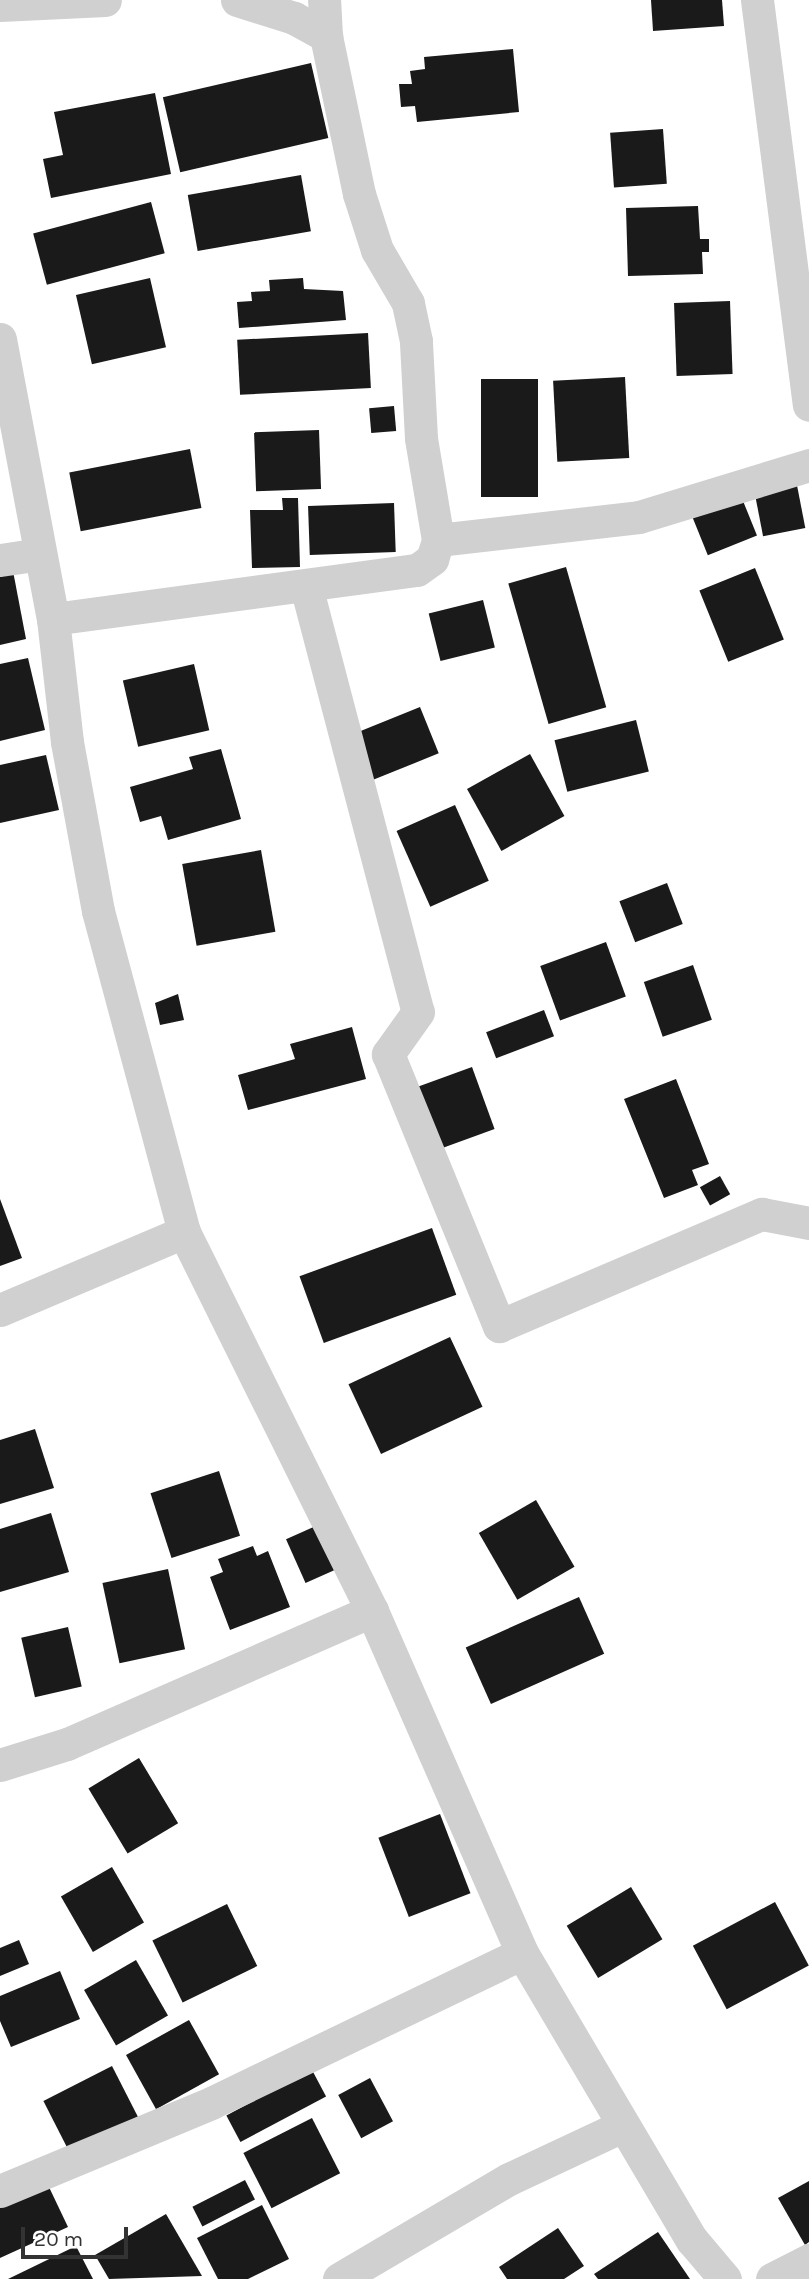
<!DOCTYPE html>
<html>
<head>
<meta charset="utf-8">
<style>
  body { margin:0 }
  #map { position:relative; width:809px; height:2279px; overflow:hidden; background:#fff; font-family:Karla,sans-serif }
  div>[style] { position:absolute }
  .building>* { inset:0; background:#1a1a1a; transform-origin:0 0 }
  .street>* { height:33px; margin:-16.5px; padding:0 16.5px; transform-origin:16.5px; border-radius:16.5px; background:#d0d0d0 }
  span { translate:-50% -50%; white-space:nowrap; text-align:center; line-height:1.15; -webkit-text-stroke:7px #fff; paint-order:stroke }
  .scale { position:absolute; left:21px; top:2227px; width:107px; height:32px; box-sizing:border-box; border:4px solid #333; border-top:0; padding-left:9px; font-size:21px; line-height:24px; white-space:nowrap; color:#333; -webkit-text-stroke:5px #fff; paint-order:stroke }
</style>
</head>
<body>
<div id="map">
  <div class="building">
    <i style="clip-path:polygon(651px 0,722px 0,724px 26px,653px 31px)"></i>
    <i style="clip-path:polygon(513px 49px,519px 112px,417px 122px,415px 106px,401px 107px,399px 84px,412px 84px,410px 71px,425px 69px,424px 57px)"></i>
    <i style="left:311px;top:63px;width:77px;height:152px;rotate:77deg"></i>
    <i style="clip-path:polygon(155px 93px,171px 174px,51px 198px,43px 159px,63px 155px,54px 112px)"></i>
    <i style="left:663px;top:129px;width:55px;height:53px;rotate:86deg"></i>
    <i style="left:301px;top:175px;width:57px;height:115px;rotate:80deg"></i>
    <i style="left:151px;top:202px;width:53px;height:122px;rotate:75deg"></i>
    <i style="clip-path:polygon(698px 206px,700px 239px,709px 239px,709px 252px,702px 252px,703px 274px,628px 276px,626px 208px)"></i>
    <i style="left:150px;top:278px;width:71px;height:76px;rotate:77deg"></i>
    <i style="clip-path:polygon(303px 278px,304px 289px,343px 291px,346px 320px,239px 328px,237px 302px,252px 301px,251px 292px,270px 291px,269px 280px)"></i>
    <i style="left:730px;top:301px;width:73px;height:56px;rotate:88deg"></i>
    <i style="left:368px;top:333px;width:55px;height:131px;rotate:87deg"></i>
    <i style="left:625px;top:377px;width:81px;height:72px;rotate:87deg"></i>
    <i style="left:481px;top:379px;width:57px;height:118px"></i>
    <i style="left:394px;top:406px;width:25px;height:25px;rotate:85deg"></i>
    <i style="left:319px;top:430px;width:59px;height:65px;rotate:88deg"></i>
    <i style="left:190px;top:449px;width:60px;height:123px;rotate:79deg"></i>
    <i style="left:795px;top:475px;width:54px;height:43px;rotate:79deg"></i>
    <i style="left:739px;top:491px;width:48px;height:53px;rotate:68deg"></i>
    <i style="clip-path:polygon(282px 498px,298px 498px,300px 567px,252px 568px,250px 510px,283px 510px)"></i>
    <i style="left:394px;top:503px;width:49px;height:86px;rotate:88deg"></i>
    <i style="left:566px;top:567px;width:146px;height:60px;rotate:74deg"></i>
    <i style="left:755px;top:568px;width:77px;height:60px;rotate:68deg"></i>
    <i style="clip-path:polygon(13px 571px,26px 639px,0 645px,0 574px)"></i>
    <i style="left:483px;top:600px;width:49px;height:56px;rotate:76deg"></i>
    <i style="clip-path:polygon(28px 658px,45px 730px,0 741px,0 664px)"></i>
    <i style="left:194px;top:664px;width:68px;height:73px;rotate:77deg"></i>
    <i style="left:420px;top:707px;width:50px;height:74px;rotate:68deg"></i>
    <i style="left:636px;top:720px;width:53px;height:84px;rotate:76deg"></i>
    <i style="clip-path:polygon(221px 749px,241px 819px,168px 840px,161px 816px,140px 822px,130px 787px,193px 769px,189px 757px)"></i>
    <i style="left:530px;top:754px;width:71px;height:72px;rotate:61deg"></i>
    <i style="clip-path:polygon(46px 755px,59px 810px,0 823px,0 765px)"></i>
    <i style="left:455px;top:805px;width:83px;height:64px;rotate:66deg"></i>
    <i style="left:261px;top:850px;width:83px;height:80px;rotate:80deg"></i>
    <i style="left:667px;top:883px;width:44px;height:51px;rotate:69deg"></i>
    <i style="left:606px;top:942px;width:58px;height:70px;rotate:70deg"></i>
    <i style="left:693px;top:965px;width:58px;height:52px;rotate:71deg"></i>
    <i style="clip-path:polygon(178px 994px,184px 1020px,160px 1025px,155px 1003px)"></i>
    <i style="left:544px;top:1010px;width:28px;height:62px;rotate:69deg"></i>
    <i style="clip-path:polygon(352px 1027px,366px 1079px,248px 1110px,238px 1075px,295px 1059px,290px 1044px)"></i>
    <i style="left:472px;top:1067px;width:66px;height:65px;rotate:70deg"></i>
    <i style="clip-path:polygon(676px 1079px,709px 1164px,692px 1170px,698px 1185px,664px 1198px,624px 1099px)"></i>
    <i style="left:720px;top:1176px;width:21px;height:23px;rotate:61deg"></i>
    <i style="clip-path:polygon(0 1199px,22px 1258px,0 1266px)"></i>
    <i style="left:432px;top:1228px;width:71px;height:141px;rotate:70deg"></i>
    <i style="left:450px;top:1337px;width:77px;height:112px;rotate:65deg"></i>
    <i style="clip-path:polygon(35px 1429px,54px 1488px,0 1504px,0 1440px)"></i>
    <i style="left:219px;top:1471px;width:68px;height:72px;rotate:72deg"></i>
    <i style="left:536px;top:1500px;width:77px;height:66px;rotate:60deg"></i>
    <i style="clip-path:polygon(51px 1513px,69px 1572px,0 1592px,0 1529px)"></i>
    <i style="left:318px;top:1525px;width:48px;height:35px;rotate:66deg"></i>
    <i style="clip-path:polygon(253px 1546px,257px 1556px,268px 1551px,290px 1607px,230px 1630px,210px 1577px,223px 1572px,218px 1559px)"></i>
    <i style="left:168px;top:1569px;width:82px;height:67px;rotate:78deg"></i>
    <i style="left:579px;top:1597px;width:62px;height:124px;rotate:66deg"></i>
    <i style="left:68px;top:1627px;width:61px;height:48px;rotate:77deg"></i>
    <i style="left:139px;top:1758px;width:76px;height:59px;rotate:59deg"></i>
    <i style="left:440px;top:1814px;width:85px;height:66px;rotate:69deg"></i>
    <i style="left:112px;top:1867px;width:64px;height:59px;rotate:60deg"></i>
    <i style="left:631px;top:1887px;width:61px;height:75px;rotate:59deg"></i>
    <i style="left:775px;top:1902px;width:72px;height:93px;rotate:62deg"></i>
    <i style="left:227px;top:1904px;width:69px;height:83px;rotate:64deg"></i>
    <i style="clip-path:polygon(19px 1940px,29px 1964px,0 1976px,0 1948px)"></i>
    <i style="left:136px;top:1960px;width:64px;height:60px;rotate:60deg"></i>
    <i style="clip-path:polygon(60px 1971px,80px 2019px,11px 2047px,0 2021px,0 1996px)"></i>
    <i style="left:189px;top:2020px;width:62px;height:72px;rotate:61deg"></i>
    <i style="left:112px;top:2066px;width:57px;height:77px;rotate:63deg"></i>
    <i style="left:312px;top:2070px;width:30px;height:97px;rotate:62deg"></i>
    <i style="left:370px;top:2078px;width:49px;height:36px;rotate:62deg"></i>
    <i style="left:312px;top:2118px;width:62px;height:77px;rotate:63deg"></i>
    <i style="left:245px;top:2180px;width:22px;height:59px;rotate:63deg"></i>
    <i style="clip-path:polygon(809px 2181px,809px 2242px,805px 2245px,778px 2198px)"></i>
    <i style="clip-path:polygon(48px 2185px,68px 2227px,0 2258px,0 2208px)"></i>
    <i style="clip-path:polygon(262px 2205px,289px 2259px,248px 2279px,218px 2279px,197px 2238px)"></i>
    <i style="clip-path:polygon(166px 2214px,202px 2276px,109px 2279px,95px 2255px)"></i>
    <i style="clip-path:polygon(558px 2228px,584px 2266px,564px 2279px,507px 2279px,499px 2267px)"></i>
    <i style="clip-path:polygon(658px 2232px,690px 2279px,598px 2279px,594px 2274px)"></i>
    <i style="clip-path:polygon(76px 2246px,93px 2279px,8px 2279px)"></i>
  </div>
  <div class="street">
    <i style="left:237px;top:0;width:60px;rotate:17.5deg"></i>
    <i style="left:294px;top:18px;width:37px;rotate:29deg"></i>
    <i style="left:757px;top:0;width:408px;rotate:82.7deg"></i>
    <i style="left:0;top:5px;width:105px;rotate:-2.7deg"></i>
    <i style="left:0;top:339px;width:285px;rotate:79.3deg"></i>
    <i style="left:53px;top:619px;width:124px;rotate:83.5deg"></i>
    <i style="left:67px;top:742px;width:172px;rotate:79.6deg"></i>
    <i style="left:98px;top:911px;width:332px;rotate:75deg"></i>
    <i style="left:184px;top:1232px;width:423px;rotate:63.6deg"></i>
    <i style="left:372px;top:1611px;width:373px;rotate:66.3deg"></i>
    <i style="left:522px;top:1953px;width:334px;rotate:59.4deg"></i>
    <i style="left:692px;top:2240px;width:51px;rotate:49.8deg"></i>
    <i style="left:438px;top:540px;width:202px;rotate:-6.5deg"></i>
    <i style="left:639px;top:517px;width:178px;rotate:-17deg"></i>
    <i style="left:0;top:560px;width:40px;rotate:-8.5deg"></i>
    <i style="left:306px;top:586px;width:440px;rotate:75.3deg"></i>
    <i style="left:418px;top:1012px;width:52px;rotate:125.5deg"></i>
    <i style="left:388px;top:1054px;width:294px;rotate:67.8deg"></i>
    <i style="left:499px;top:1326px;width:286px;rotate:-23.1deg"></i>
    <i style="left:762px;top:1214px;width:48px;rotate:10.8deg"></i>
    <i style="left:53px;top:619px;width:367px;rotate:-7.7deg"></i>
    <i style="left:417px;top:570px;width:19px;rotate:-36deg"></i>
    <i style="left:432px;top:559px;width:20px;rotate:-72deg"></i>
    <i style="left:438px;top:540px;width:103px;rotate:-99.5deg"></i>
    <i style="left:421px;top:438px;width:97px;rotate:-93deg"></i>
    <i style="left:416px;top:341px;width:39px;rotate:-102deg"></i>
    <i style="left:408px;top:303px;width:61px;rotate:-120.3deg"></i>
    <i style="left:377px;top:250px;width:59px;rotate:-107.8deg"></i>
    <i style="left:359px;top:194px;width:161px;rotate:-101.8deg"></i>
    <i style="left:326px;top:36px;width:36px;rotate:-93deg"></i>
    <i style="left:0;top:1310px;width:200px;rotate:-23deg"></i>
    <i style="left:0;top:1765px;width:70px;rotate:-17.4deg"></i>
    <i style="left:67px;top:1744px;width:333px;rotate:-23.6deg"></i>
    <i style="left:0;top:2191px;width:229px;rotate:-22.6deg"></i>
    <i style="left:211px;top:2103px;width:345px;rotate:-25.7deg"></i>
    <i style="left:339px;top:2279px;width:197px;rotate:-30.5deg"></i>
    <i style="left:509px;top:2179px;width:125px;rotate:-25.1deg"></i>
    <i style="left:772px;top:2279px;width:42px;rotate:-27.2deg"></i>
  </div>
  <div class="scale">20 m</div>
</div>
</body>
</html>
